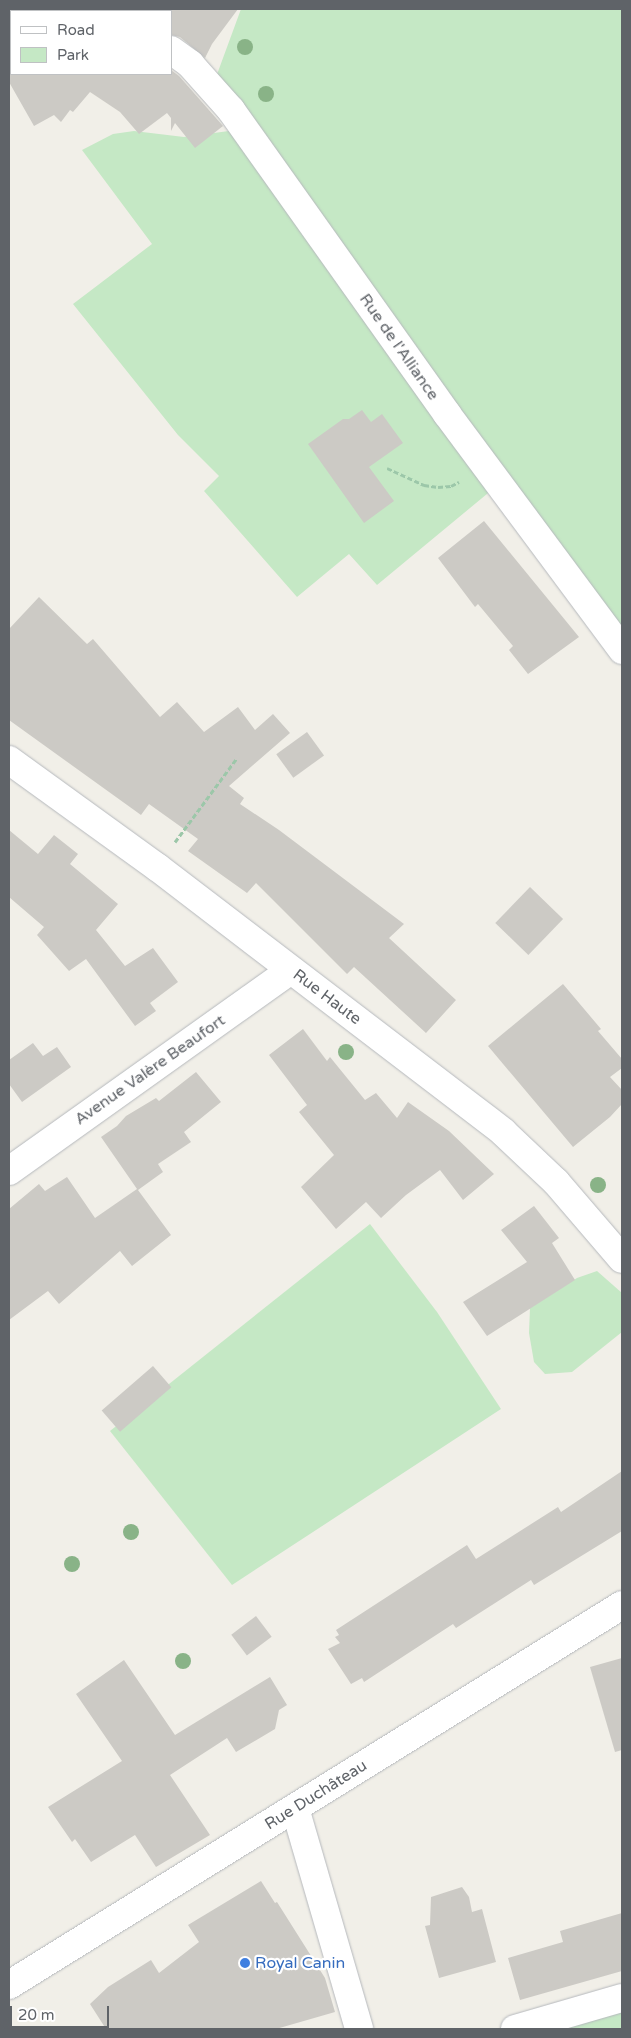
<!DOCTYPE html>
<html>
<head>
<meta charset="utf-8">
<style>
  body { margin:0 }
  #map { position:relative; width:631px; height:2038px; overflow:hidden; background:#f1efe8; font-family:"Varela Round",sans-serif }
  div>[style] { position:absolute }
  .green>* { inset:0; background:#c5e8c5 }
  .building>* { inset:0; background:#cccac5; transform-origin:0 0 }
  .path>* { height:3px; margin-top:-1.5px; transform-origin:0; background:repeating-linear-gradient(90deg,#9cc7a9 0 5px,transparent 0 7.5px) }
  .roads { filter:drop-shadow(0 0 1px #b5b8bc) drop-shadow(0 0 1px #b5b8bc) }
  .street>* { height:28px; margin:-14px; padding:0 14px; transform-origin:14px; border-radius:14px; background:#fff }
  .secondary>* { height:28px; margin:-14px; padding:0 14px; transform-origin:14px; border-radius:14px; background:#fff }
  .trees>* { width:16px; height:16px; margin:-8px; border-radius:50%; background:#89b387 }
  .dots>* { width:14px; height:14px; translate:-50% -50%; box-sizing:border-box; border:2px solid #fff; border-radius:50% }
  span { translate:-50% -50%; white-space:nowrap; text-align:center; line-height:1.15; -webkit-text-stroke:4.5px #fff; paint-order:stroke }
  .street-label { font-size:16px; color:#5f6368 }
  .shop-label { font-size:16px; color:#366cbe }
  .left { translate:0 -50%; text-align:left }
  .frame { position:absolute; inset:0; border:10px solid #5f6368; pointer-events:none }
  .legend { position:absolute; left:10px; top:10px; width:162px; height:65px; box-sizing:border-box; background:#fff; border:1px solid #bfc1c3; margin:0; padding:6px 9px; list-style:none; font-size:15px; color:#5f6368 }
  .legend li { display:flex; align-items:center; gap:10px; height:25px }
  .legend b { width:25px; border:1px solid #bfc1c3 }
  .scale { position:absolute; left:10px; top:2006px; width:99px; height:22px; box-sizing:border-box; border:2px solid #5f6368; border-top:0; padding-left:6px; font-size:15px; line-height:18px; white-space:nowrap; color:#5f6368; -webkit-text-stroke:4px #fff; paint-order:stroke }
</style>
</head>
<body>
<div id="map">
  <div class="green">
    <i style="clip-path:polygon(241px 9px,622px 9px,622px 650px,499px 484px,377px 585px,349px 554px,297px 597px,204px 491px,219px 476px,178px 435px,73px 304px,152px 244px,82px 150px,113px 134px,134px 131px,184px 137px,244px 129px,212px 88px)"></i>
    <i style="clip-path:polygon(370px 1224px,437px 1312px,501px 1409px,232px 1585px,110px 1431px)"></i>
    <i style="clip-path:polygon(597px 1271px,622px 1293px,622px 1332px,572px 1372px,545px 1374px,534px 1362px,529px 1333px,530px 1308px,577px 1278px)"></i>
    <i style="clip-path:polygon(622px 1998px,622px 2029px,515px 2029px)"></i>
  </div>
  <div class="building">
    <i style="clip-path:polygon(171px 9px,238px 9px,212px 44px,205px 58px,180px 37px,171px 35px)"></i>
    <i style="clip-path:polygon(171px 70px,179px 76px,223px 126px,195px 148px,175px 123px,171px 131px,171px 118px,167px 113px,139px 134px,120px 112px,90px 92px,73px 112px,70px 110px,61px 122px,54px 115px,34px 126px,9px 82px,9px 74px,171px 74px)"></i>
    <i style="clip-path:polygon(362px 410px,371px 422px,382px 414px,403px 443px,369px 467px,394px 501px,364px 523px,308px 444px,343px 419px,349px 419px)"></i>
    <i style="clip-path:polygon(484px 521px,579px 637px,528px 674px,509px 650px,513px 646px,478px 604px,475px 607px,438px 558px)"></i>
    <i style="clip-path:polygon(39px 597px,87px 644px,93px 639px,160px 717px,177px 702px,204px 732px,238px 707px,255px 730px,273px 714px,290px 733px,229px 786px,244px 798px,240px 804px,279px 830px,404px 924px,389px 938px,456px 1000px,426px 1033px,354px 967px,347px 974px,256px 883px,247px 893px,188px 851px,198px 839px,149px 804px,141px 815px,9px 720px,9px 629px)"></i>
    <i style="left:307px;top:732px;width:29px;height:38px;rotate:54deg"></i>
    <i style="clip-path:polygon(9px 830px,38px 854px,54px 835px,78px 854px,70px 864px,118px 904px,96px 930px,125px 966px,153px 948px,178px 982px,150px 1003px,156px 1011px,135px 1026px,86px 959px,69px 971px,37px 935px,44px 927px,9px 897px)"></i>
    <i style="left:530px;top:887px;width:46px;height:50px;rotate:44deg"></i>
    <i style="clip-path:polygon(563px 984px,601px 1029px,598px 1031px,622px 1059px,622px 1068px,610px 1077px,622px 1090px,622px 1104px,610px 1117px,573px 1147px,488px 1046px)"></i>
    <i style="clip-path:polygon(303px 1029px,327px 1061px,330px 1057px,365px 1100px,376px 1093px,397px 1118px,408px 1102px,449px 1131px,494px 1174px,463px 1200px,440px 1170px,406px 1195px,381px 1218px,366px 1202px,336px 1229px,301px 1187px,334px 1155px,299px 1112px,307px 1105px,269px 1055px)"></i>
    <i style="clip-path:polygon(33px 1043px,43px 1056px,57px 1047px,71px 1067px,22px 1102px,9px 1084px,9px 1060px)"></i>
    <i style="clip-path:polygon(196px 1072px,221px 1102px,184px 1132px,191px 1142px,158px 1164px,163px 1172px,138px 1190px,171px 1235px,132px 1266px,120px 1251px,59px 1304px,48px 1291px,9px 1320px,9px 1209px,39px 1184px,45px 1191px,67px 1177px,95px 1218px,137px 1189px,101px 1137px,117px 1126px,126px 1116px,156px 1098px,159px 1101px)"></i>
    <i style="clip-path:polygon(534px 1206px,559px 1238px,552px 1243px,575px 1280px,487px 1336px,463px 1302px,527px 1262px,501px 1230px)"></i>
    <i style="left:153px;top:1366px;width:28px;height:68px;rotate:49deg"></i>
    <i style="clip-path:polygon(622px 1471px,622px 1531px,534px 1585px,531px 1580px,456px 1628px,453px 1624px,364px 1682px,362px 1678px,351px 1684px,328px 1649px,340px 1643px,335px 1637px,339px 1635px,336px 1630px,467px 1545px,476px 1559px,558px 1507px,561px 1512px)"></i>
    <i style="left:256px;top:1616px;width:26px;height:31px;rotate:53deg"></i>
    <i style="clip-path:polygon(622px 1658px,622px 1750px,615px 1752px,590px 1667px)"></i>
    <i style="clip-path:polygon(124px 1660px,175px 1735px,270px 1677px,287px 1705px,279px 1710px,275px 1729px,236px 1752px,227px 1738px,170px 1775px,210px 1835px,156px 1867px,135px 1835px,91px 1862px,75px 1839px,72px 1842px,48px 1807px,122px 1761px,76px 1694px)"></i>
    <i style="clip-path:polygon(261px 1881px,275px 1903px,277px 1902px,325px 1978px,335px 2012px,276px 2029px,106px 2029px,90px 2004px,108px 1987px,151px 1960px,159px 1973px,199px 1942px,188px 1925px)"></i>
    <i style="clip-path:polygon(462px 1887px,469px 1897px,472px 1912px,482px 1909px,496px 1962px,439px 1978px,425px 1926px,430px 1925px,431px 1897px)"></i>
    <i style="clip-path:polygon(622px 1913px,622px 1971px,520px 2000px,508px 1958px,563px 1942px,560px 1931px)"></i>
  </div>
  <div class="path">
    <i style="left:387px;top:468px;width:41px;rotate:24.7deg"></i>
    <i style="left:424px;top:485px;width:14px;rotate:8deg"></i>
    <i style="left:438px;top:487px;width:13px;rotate:-4deg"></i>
    <i style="left:451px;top:486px;width:9px;rotate:-27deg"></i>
    <i style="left:175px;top:842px;width:104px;rotate:-53.6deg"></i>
  </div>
  <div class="roads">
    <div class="street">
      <i style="left:117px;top:9px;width:4px;rotate:34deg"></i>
      <i style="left:171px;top:50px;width:24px;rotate:36deg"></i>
      <i style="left:190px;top:64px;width:62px;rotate:48.3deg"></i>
      <i style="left:231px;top:110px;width:373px;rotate:54.6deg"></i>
      <i style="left:447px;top:414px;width:294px;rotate:53.4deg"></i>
      <i style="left:9px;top:760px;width:183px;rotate:35.9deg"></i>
      <i style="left:157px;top:867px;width:436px;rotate:37.4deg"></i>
      <i style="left:503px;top:1132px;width:73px;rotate:43.3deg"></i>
      <i style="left:556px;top:1182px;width:101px;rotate:49.4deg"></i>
      <i style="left:9px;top:1171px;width:346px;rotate:-35.5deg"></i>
      <i style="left:295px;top:1808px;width:230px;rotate:73.8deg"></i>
      <i style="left:515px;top:2029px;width:111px;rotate:-16.2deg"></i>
    </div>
    <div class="secondary">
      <i style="left:9px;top:1985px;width:721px;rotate:-31.79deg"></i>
    </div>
  </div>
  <div class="trees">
    <i style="left:245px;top:47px"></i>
    <i style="left:266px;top:94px"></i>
    <i style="left:346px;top:1052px"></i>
    <i style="left:598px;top:1185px"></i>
    <i style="left:131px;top:1532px"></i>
    <i style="left:72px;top:1564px"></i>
    <i style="left:183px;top:1661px"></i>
  </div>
  <div class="dots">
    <i style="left:245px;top:1963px;background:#3f7fe0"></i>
  </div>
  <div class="street-label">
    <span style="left:399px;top:347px;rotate:55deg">Rue de l'Alliance</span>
    <span style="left:327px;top:997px;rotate:37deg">Rue Haute</span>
    <span style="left:150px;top:1070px;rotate:-35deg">Avenue Valère Beaufort</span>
    <span style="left:316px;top:1795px;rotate:-32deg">Rue Duchâteau</span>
  </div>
  <div class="shop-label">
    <span class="left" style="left:255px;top:1963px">Royal Canin</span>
  </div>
  <div class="frame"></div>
  <ul class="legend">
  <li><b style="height:6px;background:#fff"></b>Road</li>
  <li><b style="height:14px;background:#c5e8c5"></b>Park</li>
  </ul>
  <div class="scale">20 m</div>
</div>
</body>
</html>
